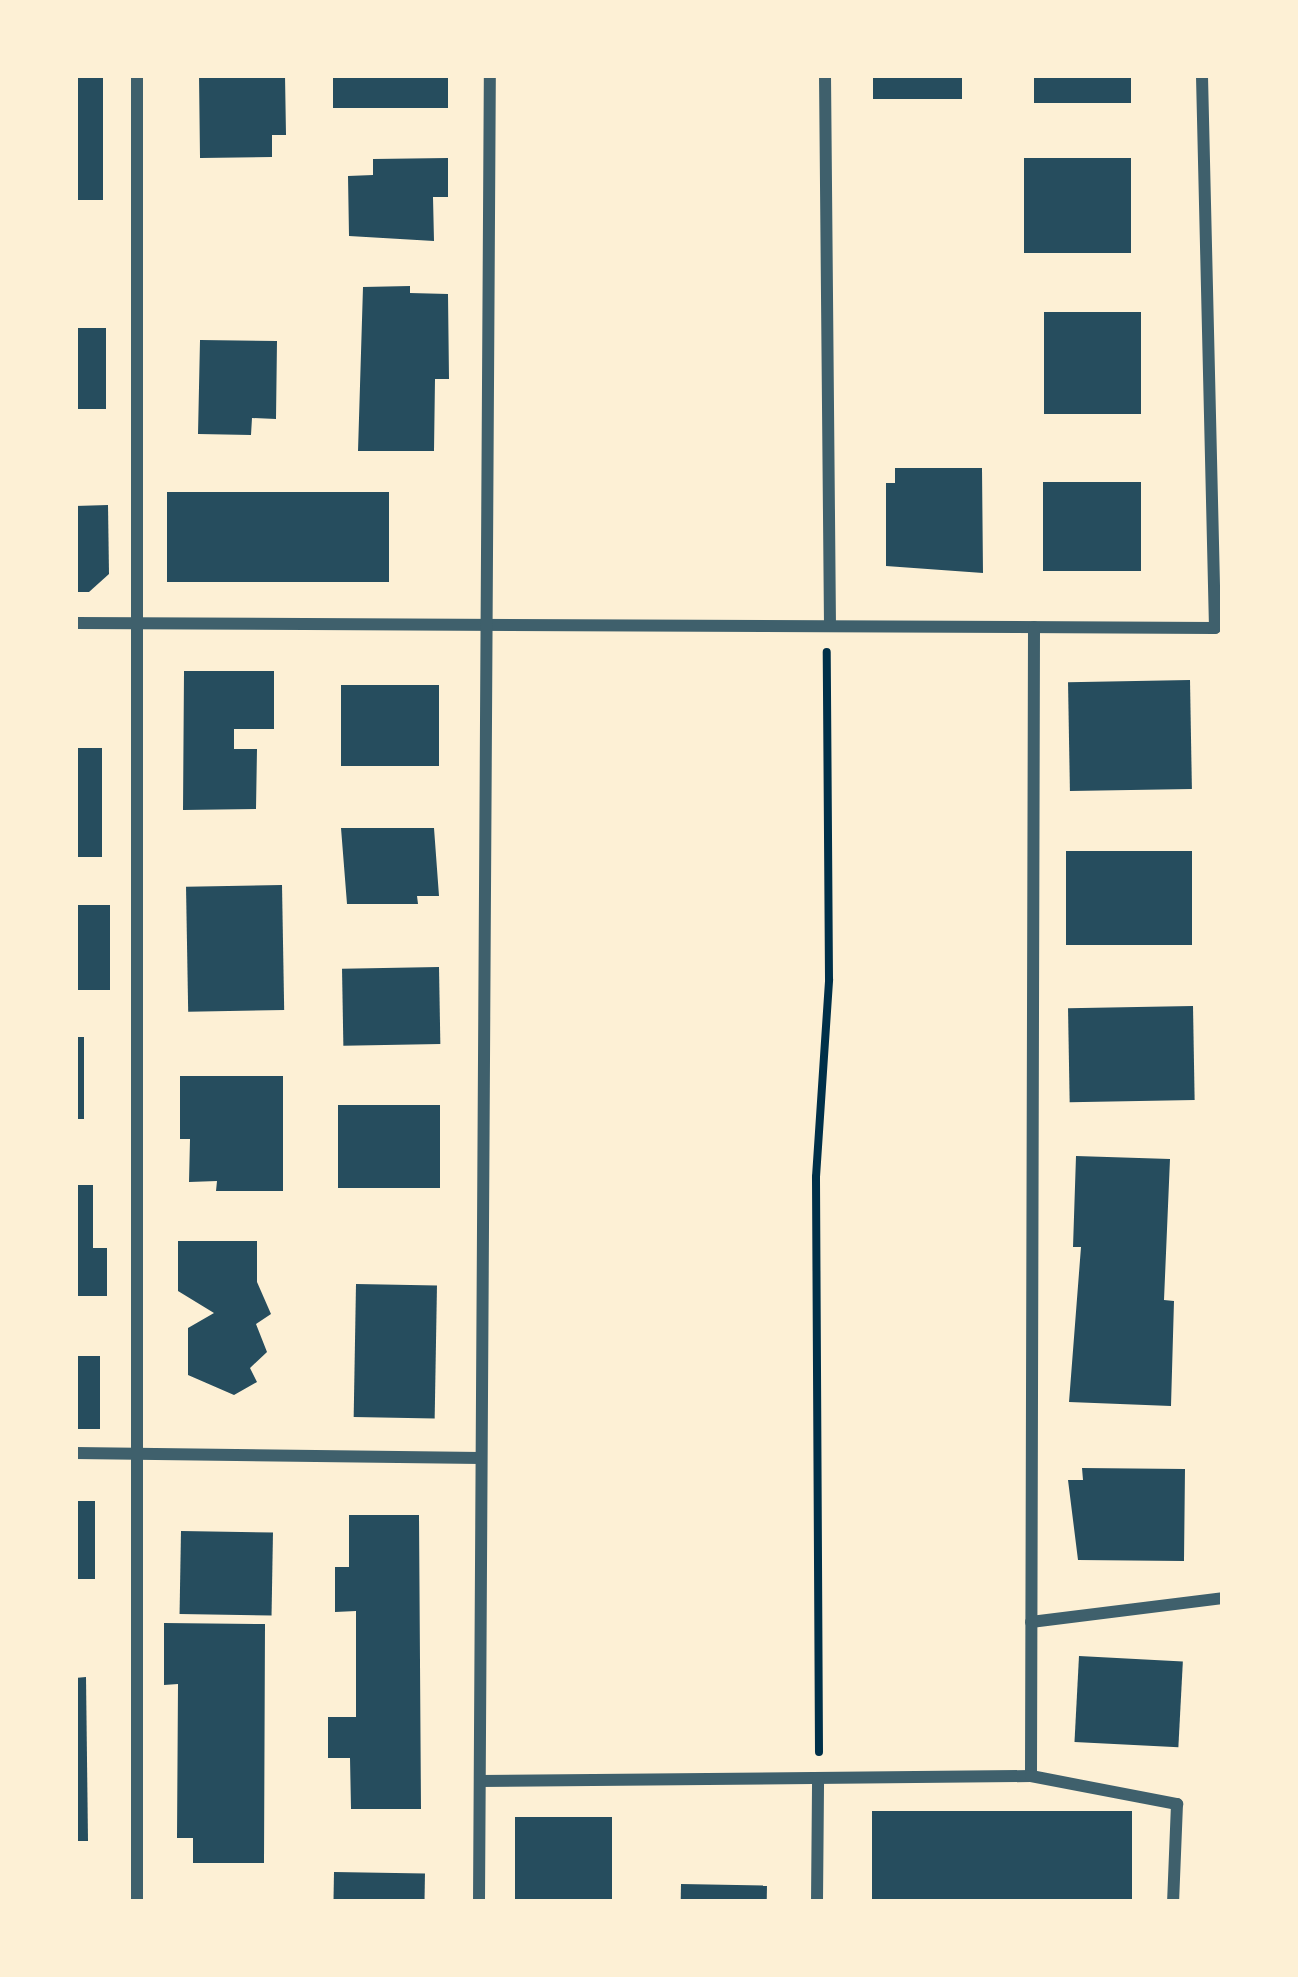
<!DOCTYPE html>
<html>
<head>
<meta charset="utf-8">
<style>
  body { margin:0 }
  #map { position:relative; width:1298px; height:1977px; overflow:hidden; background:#fdf0d5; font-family:Jost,sans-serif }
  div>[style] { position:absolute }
  .building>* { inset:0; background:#264d5e; transform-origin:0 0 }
  .path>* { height:8px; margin:-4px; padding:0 4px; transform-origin:4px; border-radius:4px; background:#003049 }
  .minor>* { height:12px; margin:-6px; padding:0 6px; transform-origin:6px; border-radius:6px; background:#3f606c }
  span { translate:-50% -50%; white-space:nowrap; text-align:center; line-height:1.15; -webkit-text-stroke:12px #fdf0d5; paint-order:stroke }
  .frame { position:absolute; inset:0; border:78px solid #fdf0d5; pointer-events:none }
</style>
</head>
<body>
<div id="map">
  <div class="building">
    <i style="left:75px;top:75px;width:28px;height:125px"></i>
    <i style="clip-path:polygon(199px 75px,285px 75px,286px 135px,272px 135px,272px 157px,200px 158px)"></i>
    <i style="left:333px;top:75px;width:115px;height:33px"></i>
    <i style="left:873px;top:75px;width:89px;height:24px"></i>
    <i style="left:1034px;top:75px;width:97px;height:28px"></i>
    <i style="clip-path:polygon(448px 158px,448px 197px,433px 197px,434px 241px,349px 236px,348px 176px,373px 175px,373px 159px)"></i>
    <i style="left:1024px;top:158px;width:107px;height:95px"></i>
    <i style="clip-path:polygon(410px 286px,410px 293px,448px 294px,449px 379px,435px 379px,434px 451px,358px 451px,363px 287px)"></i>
    <i style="left:1044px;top:312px;width:97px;height:102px"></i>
    <i style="left:75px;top:328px;width:31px;height:81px"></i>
    <i style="clip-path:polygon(200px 340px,277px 341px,276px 419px,252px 418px,251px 435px,198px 434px)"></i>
    <i style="clip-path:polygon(895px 468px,982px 468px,983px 573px,886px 566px,886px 483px,895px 483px)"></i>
    <i style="left:1043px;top:482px;width:98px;height:89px"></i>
    <i style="left:389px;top:492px;width:90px;height:222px;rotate:90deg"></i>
    <i style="clip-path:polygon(108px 505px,109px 574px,89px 592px,75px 592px,75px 506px)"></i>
    <i style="clip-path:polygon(184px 671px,274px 671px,274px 729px,234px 729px,234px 749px,257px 749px,256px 809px,183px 810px)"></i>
    <i style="left:1190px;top:680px;width:109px;height:122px;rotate:89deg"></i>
    <i style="left:341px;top:685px;width:98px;height:81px"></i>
    <i style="left:75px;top:748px;width:27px;height:109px"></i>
    <i style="clip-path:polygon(341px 828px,434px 828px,439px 896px,417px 896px,418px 904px,347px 904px)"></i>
    <i style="left:1066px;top:851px;width:126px;height:94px"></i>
    <i style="left:282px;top:885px;width:125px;height:96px;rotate:89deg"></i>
    <i style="left:75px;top:905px;width:35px;height:85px"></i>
    <i style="left:439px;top:967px;width:77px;height:97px;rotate:89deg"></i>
    <i style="left:1193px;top:1006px;width:94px;height:125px;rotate:89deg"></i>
    <i style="left:75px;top:1037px;width:9px;height:82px"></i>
    <i style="clip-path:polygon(180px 1076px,283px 1076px,283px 1191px,216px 1191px,217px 1181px,189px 1182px,190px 1139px,180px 1139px)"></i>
    <i style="left:338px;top:1105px;width:102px;height:83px"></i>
    <i style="clip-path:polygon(1076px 1156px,1170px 1159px,1164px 1300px,1174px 1301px,1171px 1406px,1069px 1402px,1081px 1247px,1073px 1247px)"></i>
    <i style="clip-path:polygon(75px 1185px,93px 1185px,93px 1248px,107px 1248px,107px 1296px,75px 1296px)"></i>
    <i style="clip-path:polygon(178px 1241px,257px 1241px,257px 1282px,271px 1314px,256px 1324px,267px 1352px,250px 1368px,257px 1382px,234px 1395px,188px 1375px,188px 1328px,214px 1313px,178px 1291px)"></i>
    <i style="left:356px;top:1284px;width:81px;height:133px;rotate:1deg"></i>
    <i style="left:75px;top:1356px;width:25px;height:73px"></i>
    <i style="clip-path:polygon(1082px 1468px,1185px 1469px,1184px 1561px,1078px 1560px,1068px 1480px,1083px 1480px)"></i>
    <i style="left:75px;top:1501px;width:20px;height:78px"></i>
    <i style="clip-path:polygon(349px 1515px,419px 1515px,421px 1809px,351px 1809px,350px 1758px,328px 1758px,328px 1717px,356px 1717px,356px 1611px,335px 1612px,335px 1567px,349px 1567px)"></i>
    <i style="left:181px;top:1531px;width:92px;height:83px;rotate:1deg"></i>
    <i style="clip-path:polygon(164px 1623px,265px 1624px,264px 1863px,193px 1863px,193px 1838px,177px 1838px,178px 1684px,164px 1685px)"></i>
    <i style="left:1079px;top:1656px;width:104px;height:86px;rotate:3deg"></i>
    <i style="clip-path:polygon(86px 1677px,88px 1841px,75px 1841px,75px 1678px)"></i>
    <i style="left:1132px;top:1811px;width:91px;height:260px;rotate:90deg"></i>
    <i style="left:515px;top:1817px;width:97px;height:85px"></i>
    <i style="left:334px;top:1872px;width:91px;height:30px;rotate:1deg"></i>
    <i style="left:681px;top:1884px;width:86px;height:18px;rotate:1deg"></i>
  </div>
  <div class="path">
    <i style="left:819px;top:1752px;width:575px;rotate:-90.3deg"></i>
    <i style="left:816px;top:1177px;width:198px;rotate:-86.2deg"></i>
    <i style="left:829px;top:979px;width:327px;rotate:-90.4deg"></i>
  </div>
  <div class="minor">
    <i style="left:825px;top:75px;width:550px;rotate:89.48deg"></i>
    <i style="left:75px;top:623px;width:1140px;rotate:0.25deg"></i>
    <i style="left:1215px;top:628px;width:553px;rotate:-91.35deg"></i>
    <i style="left:75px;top:1453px;width:406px;rotate:0.7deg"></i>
    <i style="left:1031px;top:1622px;width:193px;rotate:-7.1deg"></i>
    <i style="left:1031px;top:1776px;width:1149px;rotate:-89.85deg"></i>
    <i style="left:480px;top:1781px;width:551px;rotate:-0.52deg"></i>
    <i style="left:1031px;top:1776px;width:149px;rotate:10.9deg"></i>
    <i style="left:1177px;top:1804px;width:98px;rotate:92.3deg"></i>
    <i style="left:137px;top:1902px;width:1827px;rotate:-90deg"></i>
    <i style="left:479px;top:1902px;width:1827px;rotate:-89.66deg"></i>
    <i style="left:817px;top:1902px;width:124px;rotate:-89.5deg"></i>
  </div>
  <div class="frame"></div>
</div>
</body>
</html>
